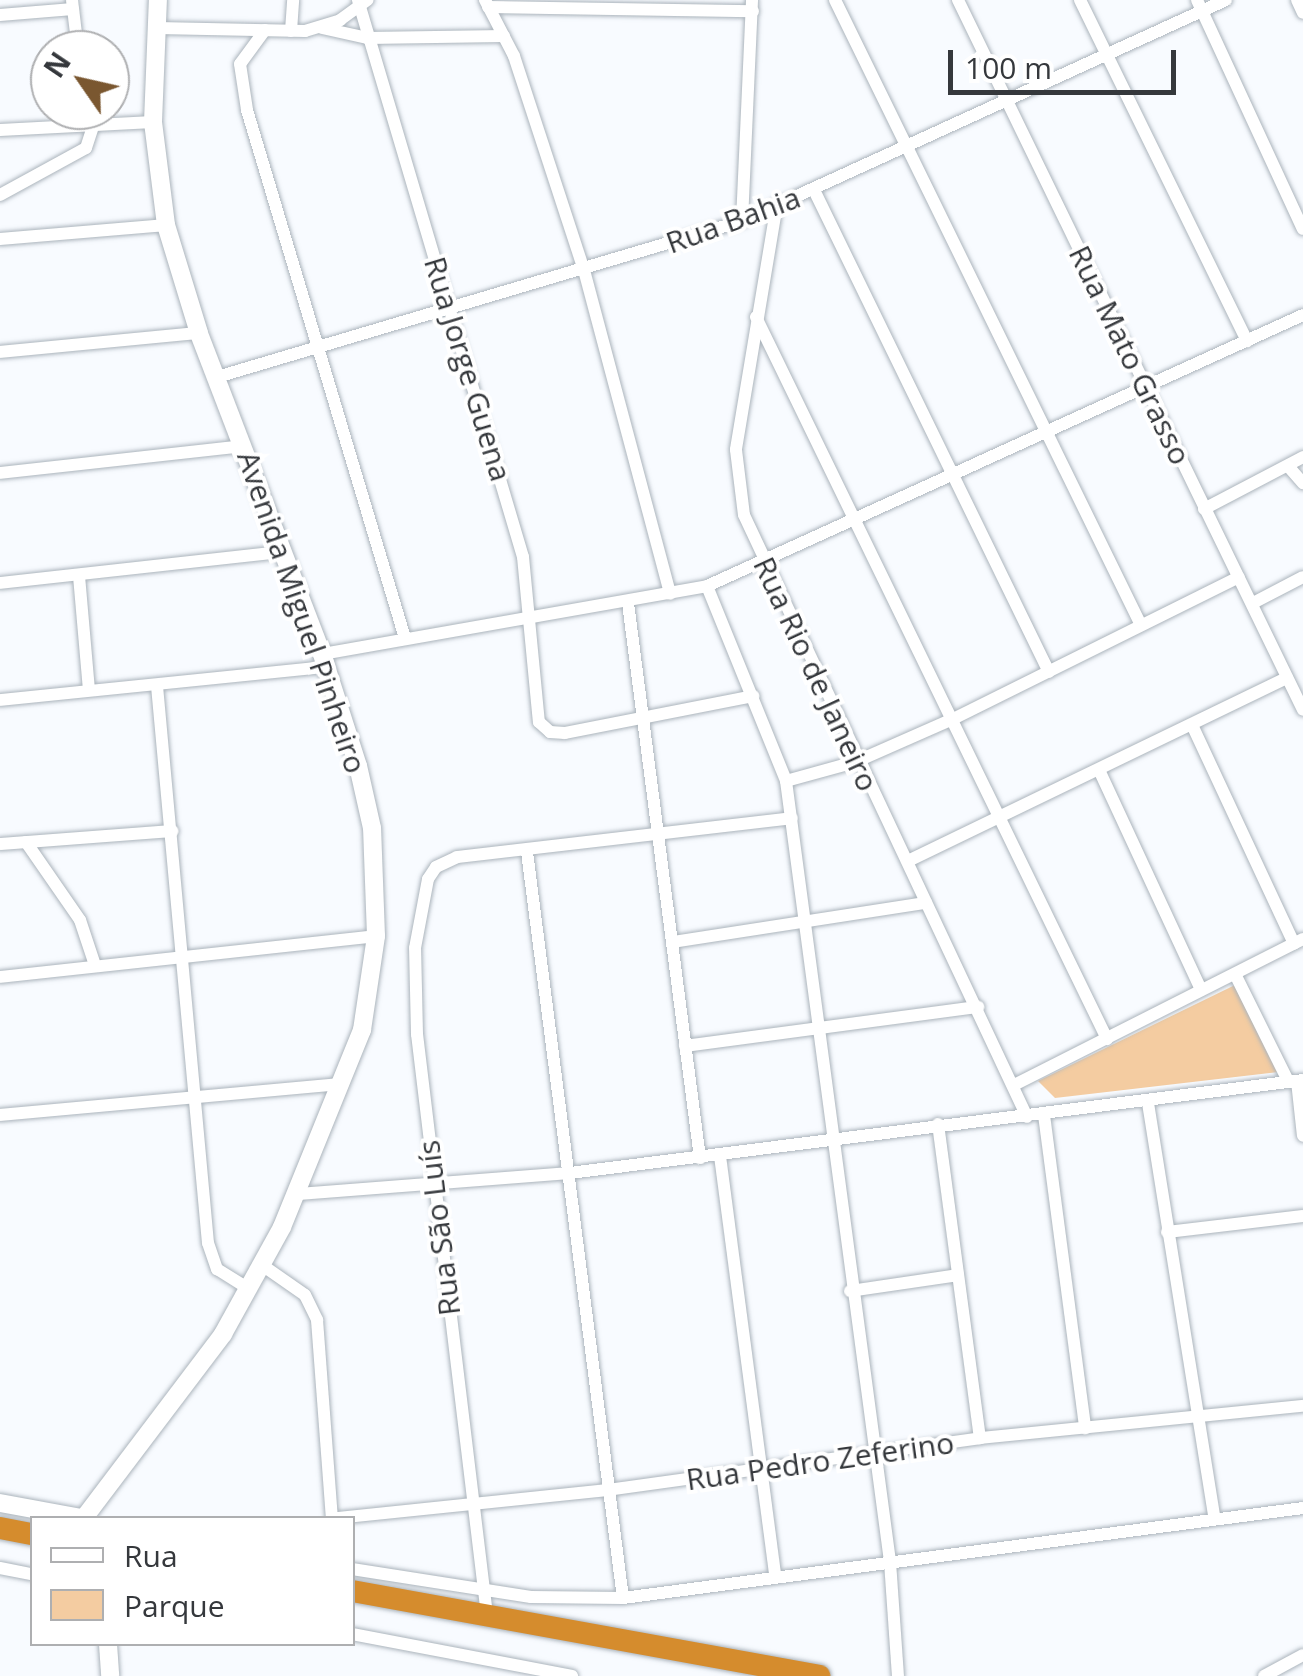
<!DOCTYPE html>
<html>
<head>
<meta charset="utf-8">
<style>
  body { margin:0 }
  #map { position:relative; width:1303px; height:1676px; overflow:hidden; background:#f8fbff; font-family:"Open Sans",sans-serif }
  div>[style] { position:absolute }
  .green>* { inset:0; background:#f4cca1 }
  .roads { filter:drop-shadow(0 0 2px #abb4bc) drop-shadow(0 0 2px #abb4bc) }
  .street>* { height:12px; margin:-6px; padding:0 6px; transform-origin:6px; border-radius:6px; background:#fff }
  .secondary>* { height:18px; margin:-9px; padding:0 9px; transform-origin:9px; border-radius:9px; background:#fff }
  .highway>* { height:22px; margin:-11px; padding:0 11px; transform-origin:11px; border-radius:11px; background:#d58c2d }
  span { translate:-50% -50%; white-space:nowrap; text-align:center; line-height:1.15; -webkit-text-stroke:8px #fff; paint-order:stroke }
  .street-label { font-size:30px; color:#35383c }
  .legend { position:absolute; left:30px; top:1516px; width:325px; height:130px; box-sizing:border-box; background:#fff; border:2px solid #aeafb1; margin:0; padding:12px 18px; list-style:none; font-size:30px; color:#35383c }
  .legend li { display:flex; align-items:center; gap:20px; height:50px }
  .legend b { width:50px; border:2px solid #aeafb1 }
  .north { position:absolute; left:30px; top:30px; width:100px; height:100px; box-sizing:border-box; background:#fff; border:2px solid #aeafb1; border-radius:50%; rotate:304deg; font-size:28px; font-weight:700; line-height:40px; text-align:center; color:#35383c }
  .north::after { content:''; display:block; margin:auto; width:35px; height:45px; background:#7a5730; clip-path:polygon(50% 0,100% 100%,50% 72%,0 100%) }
  .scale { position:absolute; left:948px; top:50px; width:228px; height:45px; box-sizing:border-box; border:5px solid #35383c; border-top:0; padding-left:12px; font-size:30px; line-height:35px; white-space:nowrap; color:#35383c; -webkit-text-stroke:8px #fff; paint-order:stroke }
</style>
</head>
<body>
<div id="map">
  <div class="green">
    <i style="clip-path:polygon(1235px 985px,1278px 1072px,1055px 1098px,1038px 1081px)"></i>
  </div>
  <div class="roads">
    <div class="street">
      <i style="left:72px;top:0;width:50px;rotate:83.2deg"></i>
      <i style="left:358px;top:0;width:581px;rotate:73.5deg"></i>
      <i style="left:523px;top:557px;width:166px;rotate:84.5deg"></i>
      <i style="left:539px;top:722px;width:15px;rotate:42deg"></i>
      <i style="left:550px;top:732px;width:15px;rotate:4deg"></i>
      <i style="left:565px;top:733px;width:192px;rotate:-11.1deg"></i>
      <i style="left:485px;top:0;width:63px;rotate:62.6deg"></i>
      <i style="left:514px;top:56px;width:225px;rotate:71.9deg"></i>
      <i style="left:584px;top:270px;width:335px;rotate:75.1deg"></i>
      <i style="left:835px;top:0;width:694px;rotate:63.92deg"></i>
      <i style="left:958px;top:0;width:789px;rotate:64.08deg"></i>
      <i style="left:1080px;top:0;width:380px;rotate:63.9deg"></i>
      <i style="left:1197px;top:0;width:252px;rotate:65.2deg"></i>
      <i style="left:1297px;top:0;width:14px;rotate:65deg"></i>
      <i style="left:488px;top:7px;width:265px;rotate:0.9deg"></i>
      <i style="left:0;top:15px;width:73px;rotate:-4.7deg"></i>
      <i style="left:157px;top:28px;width:148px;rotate:1.2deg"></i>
      <i style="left:305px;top:31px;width:37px;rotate:-17deg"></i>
      <i style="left:340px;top:20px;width:34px;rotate:-36deg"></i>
      <i style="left:322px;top:28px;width:46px;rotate:12.5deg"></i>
      <i style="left:367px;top:38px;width:137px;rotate:-0.8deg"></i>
      <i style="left:265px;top:30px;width:42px;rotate:126.3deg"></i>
      <i style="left:240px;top:64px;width:47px;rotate:81.3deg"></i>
      <i style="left:247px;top:110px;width:548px;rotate:73.35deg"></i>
      <i style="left:291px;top:31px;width:31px;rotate:-86deg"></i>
      <i style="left:0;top:130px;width:153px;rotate:-3deg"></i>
      <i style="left:814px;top:190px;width:536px;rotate:64.01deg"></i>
      <i style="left:0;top:195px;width:98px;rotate:-28.7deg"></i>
      <i style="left:86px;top:148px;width:26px;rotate:-72deg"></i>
      <i style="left:777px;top:204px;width:249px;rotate:99.5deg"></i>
      <i style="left:736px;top:450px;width:65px;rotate:83deg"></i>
      <i style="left:744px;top:515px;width:665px;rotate:64.82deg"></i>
      <i style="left:742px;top:221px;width:221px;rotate:-87.4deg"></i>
      <i style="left:0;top:239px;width:167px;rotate:-4.8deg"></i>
      <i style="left:756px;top:317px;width:803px;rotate:64.07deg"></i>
      <i style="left:0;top:352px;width:200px;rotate:-5.5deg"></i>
      <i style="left:217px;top:377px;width:548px;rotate:-16.55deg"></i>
      <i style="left:742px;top:221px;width:532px;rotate:-24.54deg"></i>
      <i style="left:1288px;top:466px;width:23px;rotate:49deg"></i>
      <i style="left:0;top:473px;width:244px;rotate:-6.3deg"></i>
      <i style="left:1204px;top:509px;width:112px;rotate:-27.7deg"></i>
      <i style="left:79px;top:576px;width:114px;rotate:85deg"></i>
      <i style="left:0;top:583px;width:283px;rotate:-6.3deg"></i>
      <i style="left:707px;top:586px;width:210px;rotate:67.9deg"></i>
      <i style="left:786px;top:781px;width:788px;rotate:82.41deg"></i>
      <i style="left:890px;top:1562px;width:114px;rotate:86deg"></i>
      <i style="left:628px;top:603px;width:560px;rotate:82.61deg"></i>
      <i style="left:1253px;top:603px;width:56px;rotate:-27.5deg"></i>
      <i style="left:322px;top:654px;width:391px;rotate:-10deg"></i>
      <i style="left:707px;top:586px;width:655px;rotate:-24.45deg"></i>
      <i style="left:157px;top:686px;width:559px;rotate:84.77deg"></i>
      <i style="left:208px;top:1243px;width:28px;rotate:71deg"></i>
      <i style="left:217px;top:1269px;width:38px;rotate:32deg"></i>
      <i style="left:0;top:700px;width:329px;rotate:-5.8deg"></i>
      <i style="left:1193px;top:727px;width:239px;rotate:65deg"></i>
      <i style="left:1100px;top:772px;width:240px;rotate:65.1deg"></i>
      <i style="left:786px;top:781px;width:72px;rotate:-15.4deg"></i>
      <i style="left:855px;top:762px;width:107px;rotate:-23.7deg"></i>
      <i style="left:953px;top:719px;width:319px;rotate:-26.4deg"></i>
      <i style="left:26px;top:842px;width:95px;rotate:55.3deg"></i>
      <i style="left:80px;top:920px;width:47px;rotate:71.6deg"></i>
      <i style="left:0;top:844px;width:173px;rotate:-4.3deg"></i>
      <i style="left:527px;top:852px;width:752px;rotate:82.67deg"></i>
      <i style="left:908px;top:861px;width:421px;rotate:-25.8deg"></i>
      <i style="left:673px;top:942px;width:256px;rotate:-8.8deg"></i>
      <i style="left:1235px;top:974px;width:119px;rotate:63.6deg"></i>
      <i style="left:0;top:977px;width:378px;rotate:-6.2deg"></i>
      <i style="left:685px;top:1046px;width:296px;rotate:-7.6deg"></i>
      <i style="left:1297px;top:1081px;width:55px;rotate:83.8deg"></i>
      <i style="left:1014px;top:1085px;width:324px;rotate:-26.8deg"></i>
      <i style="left:1148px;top:1103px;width:419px;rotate:80.9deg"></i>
      <i style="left:0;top:1115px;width:344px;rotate:-5.2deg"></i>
      <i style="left:1044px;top:1115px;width:316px;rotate:82.5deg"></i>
      <i style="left:938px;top:1124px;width:317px;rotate:82.4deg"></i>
      <i style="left:720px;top:1156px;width:423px;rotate:82.5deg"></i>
      <i style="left:298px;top:1194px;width:273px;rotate:-4.4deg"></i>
      <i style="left:570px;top:1173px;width:739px;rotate:-7.23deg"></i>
      <i style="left:1167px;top:1232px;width:137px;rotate:-6.7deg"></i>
      <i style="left:262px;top:1265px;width:52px;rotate:34.9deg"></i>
      <i style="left:305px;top:1295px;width:28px;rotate:64deg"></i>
      <i style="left:317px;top:1320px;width:199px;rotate:85.7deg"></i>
      <i style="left:850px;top:1291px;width:109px;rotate:-8.4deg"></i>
      <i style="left:337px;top:1518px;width:271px;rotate:-5.9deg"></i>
      <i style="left:607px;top:1490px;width:377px;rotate:-7.9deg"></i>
      <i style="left:980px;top:1438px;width:325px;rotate:-5.7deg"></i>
      <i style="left:0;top:1568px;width:33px;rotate:11deg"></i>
      <i style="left:352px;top:1569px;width:181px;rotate:8.9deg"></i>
      <i style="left:531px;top:1597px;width:92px;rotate:0.6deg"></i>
      <i style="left:623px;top:1598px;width:686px;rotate:-7.54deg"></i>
      <i style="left:487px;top:1615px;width:585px;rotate:-96.87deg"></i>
      <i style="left:417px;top:1034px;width:86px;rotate:-91.3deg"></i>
      <i style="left:415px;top:948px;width:70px;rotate:-79.3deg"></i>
      <i style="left:428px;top:879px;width:14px;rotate:-56deg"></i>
      <i style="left:436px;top:867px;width:23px;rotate:-25deg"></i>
      <i style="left:457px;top:857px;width:337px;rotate:-6.6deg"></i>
      <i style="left:352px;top:1634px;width:224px;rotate:10.8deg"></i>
      <i style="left:1264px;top:1676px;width:44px;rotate:-28.3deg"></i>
    </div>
    <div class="secondary">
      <i style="left:0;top:1503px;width:83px;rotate:10.4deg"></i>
      <i style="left:84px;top:1518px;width:231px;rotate:-52.9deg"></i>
      <i style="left:223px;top:1334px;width:122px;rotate:-61.1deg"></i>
      <i style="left:282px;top:1227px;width:213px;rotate:-67.9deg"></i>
      <i style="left:362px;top:1030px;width:95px;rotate:-81.5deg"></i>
      <i style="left:376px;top:936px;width:108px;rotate:-92.1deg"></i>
      <i style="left:372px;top:828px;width:64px;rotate:-102.7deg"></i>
      <i style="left:358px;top:766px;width:118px;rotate:-107.8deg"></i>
      <i style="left:322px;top:654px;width:344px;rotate:-111deg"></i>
      <i style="left:199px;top:333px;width:113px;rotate:-107deg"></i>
      <i style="left:166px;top:225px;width:104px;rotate:-97.2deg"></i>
      <i style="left:153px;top:122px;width:122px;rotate:-87.7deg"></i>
      <i style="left:108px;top:1644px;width:32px;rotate:86deg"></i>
    </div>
    <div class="highway">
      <i style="left:0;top:1528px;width:33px;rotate:11deg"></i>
      <i style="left:352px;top:1591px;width:475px;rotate:10.3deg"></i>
    </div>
  </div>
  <div class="street-label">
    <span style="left:733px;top:220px;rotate:-20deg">Rua Bahia</span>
    <span style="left:1130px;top:355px;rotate:64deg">Rua Mato Grasso</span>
    <span style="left:468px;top:369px;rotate:73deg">Rua Jorge Guena</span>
    <span style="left:302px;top:612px;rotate:71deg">Avenida Miguel Pinheiro</span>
    <span style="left:816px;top:674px;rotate:65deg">Rua Rio de Janeiro</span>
    <span style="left:439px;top:1228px;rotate:-97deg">Rua São Luís</span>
    <span style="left:820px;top:1461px;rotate:-8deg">Rua Pedro Zeferino</span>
  </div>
  <ul class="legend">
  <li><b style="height:12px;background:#fff"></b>Rua</li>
  <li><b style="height:28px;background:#f4cca1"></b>Parque</li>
  </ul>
  <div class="north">N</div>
  <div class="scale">100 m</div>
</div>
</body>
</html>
